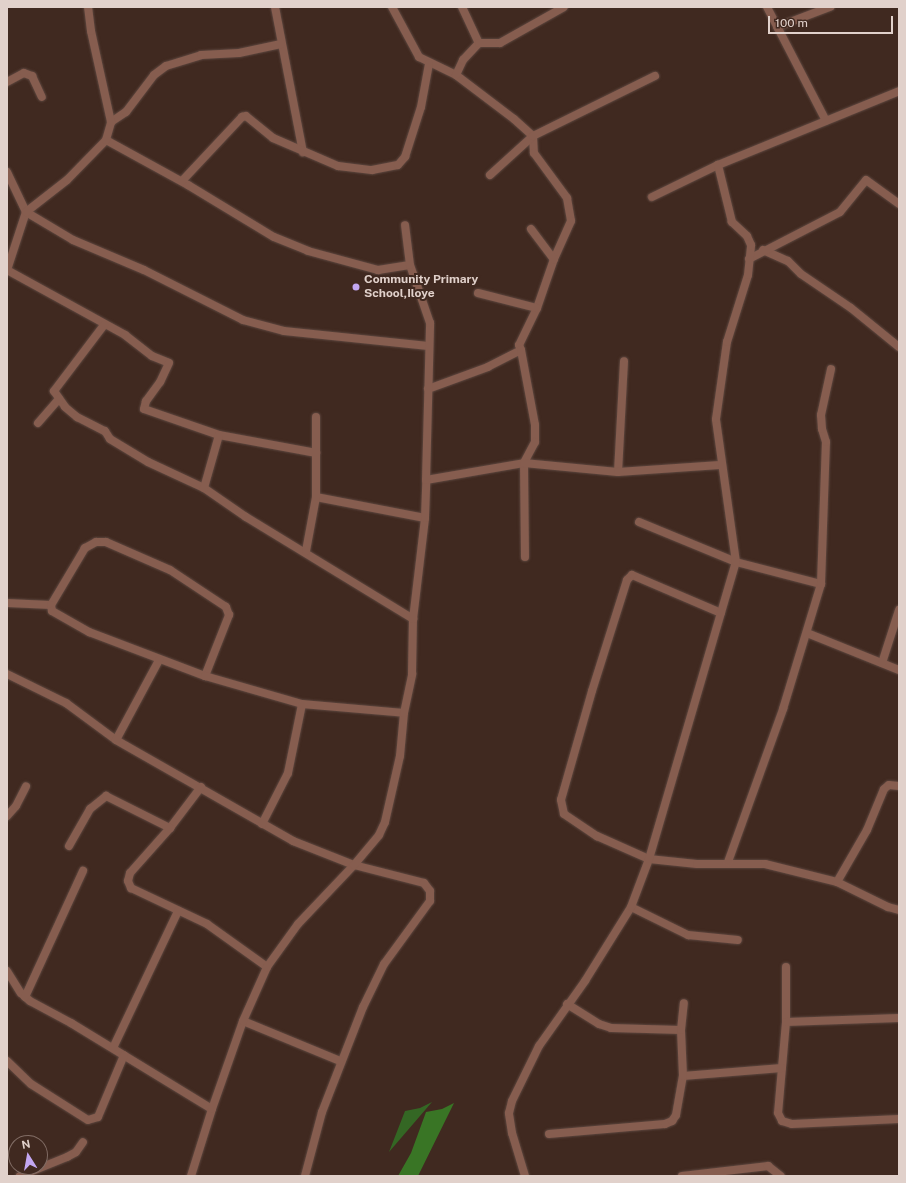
<!DOCTYPE html>
<html>
<head>
<meta charset="utf-8">
<style>
  body { margin:0 }
  #map { position:relative; width:906px; height:1183px; overflow:hidden; background:#402920; font-family:"Public Sans",sans-serif }
  div>[style] { position:absolute }
  .green>* { inset:0; background:#346724 }
  .forest>* { inset:0; background:#397525 }
  .roads { filter:drop-shadow(0 0 1px #5d473f) drop-shadow(0 0 1px #5d473f) }
  .street>* { height:8px; margin:-4px; padding:0 4px; transform-origin:4px; border-radius:4px; background:#865d4f }
  .dots>* { width:11px; height:11px; translate:-50% -50%; box-sizing:border-box; border:2px solid #402920; border-radius:50% }
  span { translate:-50% -50%; white-space:nowrap; text-align:center; line-height:1.15; -webkit-text-stroke:4px #402920; paint-order:stroke }
  .poi-label { font-size:12px; color:#e1d1cb; font-weight:700 }
  .left { translate:0 -50%; text-align:left }
  .frame { position:absolute; inset:0; border:8px solid #e1d1cb; pointer-events:none }
  .north { position:absolute; left:8px; top:1135px; width:40px; height:40px; box-sizing:border-box; background:#402920; border:1px solid #806c64; border-radius:50%; rotate:349deg; font-size:11px; font-weight:700; line-height:16px; text-align:center; color:#e1d1cb }
  .north::after { content:''; display:block; margin:auto; width:14px; height:18px; background:#c3a7f2; clip-path:polygon(50% 0,100% 100%,50% 72%,0 100%) }
  .scale { position:absolute; left:768px; top:16px; width:125px; height:18px; box-sizing:border-box; border:2px solid #e1d1cb; border-top:0; padding-left:5px; font-size:12px; line-height:14px; white-space:nowrap; color:#e1d1cb; -webkit-text-stroke:3px #402920; paint-order:stroke }
</style>
</head>
<body>
<div id="map">
  <div class="green">
    <i style="clip-path:polygon(432px 1102px,389px 1152px,405px 1111px,420px 1108px)"></i>
  </div>
  <div class="forest">
    <i style="clip-path:polygon(454px 1103px,418px 1176px,398px 1176px,411px 1153px,426px 1112px,442px 1109px)"></i>
  </div>
  <div class="roads">
    <div class="street">
      <i style="left:275px;top:7px;width:148px;rotate:79.1deg"></i>
      <i style="left:392px;top:7px;width:57px;rotate:61.6deg"></i>
      <i style="left:419px;top:57px;width:41px;rotate:25.9deg"></i>
      <i style="left:456px;top:75px;width:73px;rotate:37.2deg"></i>
      <i style="left:514px;top:119px;width:25px;rotate:42deg"></i>
      <i style="left:533px;top:136px;width:17px;rotate:87deg"></i>
      <i style="left:534px;top:153px;width:56px;rotate:53.7deg"></i>
      <i style="left:567px;top:198px;width:23px;rotate:80deg"></i>
      <i style="left:571px;top:221px;width:42px;rotate:114.1deg"></i>
      <i style="left:554px;top:259px;width:52px;rotate:109.1deg"></i>
      <i style="left:537px;top:308px;width:41px;rotate:115.9deg"></i>
      <i style="left:519px;top:345px;width:5px;rotate:68deg"></i>
      <i style="left:521px;top:350px;width:37px;rotate:153deg"></i>
      <i style="left:488px;top:367px;width:64px;rotate:159.9deg"></i>
      <i style="left:462px;top:7px;width:40px;rotate:65deg"></i>
      <i style="left:767px;top:7px;width:128px;rotate:62.6deg"></i>
      <i style="left:777px;top:27px;width:57px;rotate:-20.7deg"></i>
      <i style="left:456px;top:75px;width:17px;rotate:-65deg"></i>
      <i style="left:463px;top:60px;width:23px;rotate:-47deg"></i>
      <i style="left:479px;top:43px;width:21px"></i>
      <i style="left:500px;top:43px;width:73px;rotate:-29.4deg"></i>
      <i style="left:7px;top:82px;width:19px;rotate:-28deg"></i>
      <i style="left:24px;top:73px;width:9px;rotate:21deg"></i>
      <i style="left:32px;top:76px;width:23px;rotate:65deg"></i>
      <i style="left:111px;top:122px;width:18px;rotate:-34deg"></i>
      <i style="left:126px;top:112px;width:46px;rotate:-52.9deg"></i>
      <i style="left:154px;top:75px;width:15px;rotate:-37deg"></i>
      <i style="left:166px;top:66px;width:37px;rotate:-17deg"></i>
      <i style="left:201px;top:55px;width:38px;rotate:-3deg"></i>
      <i style="left:239px;top:53px;width:43px;rotate:-12.1deg"></i>
      <i style="left:106px;top:140px;width:94px;rotate:28.8deg"></i>
      <i style="left:188px;top:185px;width:100px;rotate:31.2deg"></i>
      <i style="left:274px;top:237px;width:37px;rotate:22deg"></i>
      <i style="left:308px;top:251px;width:73px;rotate:15.2deg"></i>
      <i style="left:378px;top:270px;width:32px;rotate:-9deg"></i>
      <i style="left:7px;top:172px;width:44px;rotate:64.6deg"></i>
      <i style="left:26px;top:212px;width:55px;rotate:30.8deg"></i>
      <i style="left:73px;top:240px;width:77px;rotate:22.9deg"></i>
      <i style="left:144px;top:270px;width:111px;rotate:26.8deg"></i>
      <i style="left:243px;top:320px;width:42px;rotate:15deg"></i>
      <i style="left:284px;top:331px;width:145px;rotate:5.9deg"></i>
      <i style="left:490px;top:175px;width:58px;rotate:-42.2deg"></i>
      <i style="left:533px;top:136px;width:136px;rotate:-26.2deg"></i>
      <i style="left:182px;top:181px;width:88px;rotate:-46.8deg"></i>
      <i style="left:242px;top:117px;width:4px;rotate:-14deg"></i>
      <i style="left:246px;top:116px;width:35px;rotate:39deg"></i>
      <i style="left:273px;top:138px;width:71px;rotate:23.3deg"></i>
      <i style="left:338px;top:166px;width:34px;rotate:7deg"></i>
      <i style="left:372px;top:170px;width:26px;rotate:-11deg"></i>
      <i style="left:398px;top:165px;width:11px;rotate:-49deg"></i>
      <i style="left:405px;top:157px;width:52px;rotate:-72.3deg"></i>
      <i style="left:421px;top:107px;width:44px;rotate:-79.5deg"></i>
      <i style="left:652px;top:197px;width:73px;rotate:-25.9deg"></i>
      <i style="left:718px;top:165px;width:196px;rotate:-22.2deg"></i>
      <i style="left:531px;top:229px;width:38px;rotate:53deg"></i>
      <i style="left:763px;top:250px;width:27px;rotate:24deg"></i>
      <i style="left:788px;top:261px;width:18px;rotate:45deg"></i>
      <i style="left:801px;top:274px;width:60px;rotate:34.2deg"></i>
      <i style="left:851px;top:308px;width:62px;rotate:39.1deg"></i>
      <i style="left:749px;top:259px;width:102px;rotate:-27.3deg"></i>
      <i style="left:840px;top:212px;width:41px;rotate:-50.9deg"></i>
      <i style="left:866px;top:180px;width:41px;rotate:36deg"></i>
      <i style="left:7px;top:270px;width:135px;rotate:28.8deg"></i>
      <i style="left:125px;top:335px;width:34px;rotate:38deg"></i>
      <i style="left:152px;top:356px;width:18px;rotate:22deg"></i>
      <i style="left:169px;top:363px;width:21px;rotate:115deg"></i>
      <i style="left:160px;top:382px;width:24px;rotate:126deg"></i>
      <i style="left:146px;top:401px;width:8px;rotate:104deg"></i>
      <i style="left:144px;top:409px;width:79px;rotate:19.1deg"></i>
      <i style="left:219px;top:435px;width:99px;rotate:10.5deg"></i>
      <i style="left:7px;top:270px;width:61px;rotate:-71.9deg"></i>
      <i style="left:26px;top:212px;width:52px;rotate:-38deg"></i>
      <i style="left:67px;top:180px;width:56px;rotate:-45.7deg"></i>
      <i style="left:106px;top:140px;width:19px;rotate:-74deg"></i>
      <i style="left:111px;top:122px;width:93px;rotate:-102.4deg"></i>
      <i style="left:91px;top:31px;width:24px;rotate:-97deg"></i>
      <i style="left:478px;top:293px;width:61px;rotate:14.3deg"></i>
      <i style="left:104px;top:325px;width:83px;rotate:127.1deg"></i>
      <i style="left:54px;top:391px;width:19px;rotate:55deg"></i>
      <i style="left:65px;top:407px;width:16px;rotate:40deg"></i>
      <i style="left:77px;top:417px;width:31px;rotate:27deg"></i>
      <i style="left:105px;top:431px;width:9px;rotate:58deg"></i>
      <i style="left:110px;top:439px;width:44px;rotate:31.2deg"></i>
      <i style="left:148px;top:462px;width:62px;rotate:24.9deg"></i>
      <i style="left:204px;top:488px;width:51px;rotate:34.6deg"></i>
      <i style="left:246px;top:517px;width:196px;rotate:31.4deg"></i>
      <i style="left:521px;top:350px;width:76px;rotate:79.4deg"></i>
      <i style="left:535px;top:425px;width:17px;rotate:90deg"></i>
      <i style="left:535px;top:442px;width:24px;rotate:118deg"></i>
      <i style="left:524px;top:463px;width:94px;rotate:89.4deg"></i>
      <i style="left:38px;top:423px;width:32px;rotate:-49deg"></i>
      <i style="left:618px;top:472px;width:111px;rotate:-86.9deg"></i>
      <i style="left:426px;top:480px;width:99px;rotate:-9.8deg"></i>
      <i style="left:524px;top:463px;width:94px;rotate:5.5deg"></i>
      <i style="left:618px;top:472px;width:102px;rotate:-3.9deg"></i>
      <i style="left:204px;top:488px;width:55px;rotate:-74.2deg"></i>
      <i style="left:316px;top:497px;width:111px;rotate:10.9deg"></i>
      <i style="left:639px;top:522px;width:105px;rotate:22.4deg"></i>
      <i style="left:736px;top:562px;width:88px;rotate:14.5deg"></i>
      <i style="left:306px;top:551px;width:55px;rotate:-79.5deg"></i>
      <i style="left:316px;top:497px;width:80px;rotate:-90deg"></i>
      <i style="left:7px;top:603px;width:44px;rotate:2.6deg"></i>
      <i style="left:721px;top:613px;width:97px;rotate:-156.9deg"></i>
      <i style="left:632px;top:575px;width:7px;rotate:135deg"></i>
      <i style="left:627px;top:580px;width:116px;rotate:107.5deg"></i>
      <i style="left:592px;top:691px;width:113px;rotate:105.9deg"></i>
      <i style="left:561px;top:800px;width:14px;rotate:78deg"></i>
      <i style="left:564px;top:814px;width:40px;rotate:34deg"></i>
      <i style="left:597px;top:836px;width:57px;rotate:23.9deg"></i>
      <i style="left:649px;top:859px;width:48px;rotate:5.9deg"></i>
      <i style="left:697px;top:864px;width:68px"></i>
      <i style="left:765px;top:864px;width:74px;rotate:14deg"></i>
      <i style="left:837px;top:882px;width:57px;rotate:26.1deg"></i>
      <i style="left:888px;top:907px;width:11px;rotate:15deg"></i>
      <i style="left:807px;top:633px;width:99px;rotate:21.9deg"></i>
      <i style="left:882px;top:663px;width:56px;rotate:-72.2deg"></i>
      <i style="left:7px;top:674px;width:66px;rotate:26.2deg"></i>
      <i style="left:66px;top:703px;width:62px;rotate:36.5deg"></i>
      <i style="left:116px;top:740px;width:204px;rotate:29.7deg"></i>
      <i style="left:293px;top:841px;width:66px;rotate:21.5deg"></i>
      <i style="left:354px;top:865px;width:72px;rotate:14.4deg"></i>
      <i style="left:424px;top:883px;width:10px;rotate:53deg"></i>
      <i style="left:430px;top:891px;width:10px;rotate:90deg"></i>
      <i style="left:430px;top:901px;width:78px;rotate:126.1deg"></i>
      <i style="left:384px;top:964px;width:48px;rotate:116deg"></i>
      <i style="left:363px;top:1007px;width:113px;rotate:111.3deg"></i>
      <i style="left:322px;top:1112px;width:66px;rotate:104.9deg"></i>
      <i style="left:205px;top:676px;width:66px;rotate:-68.5deg"></i>
      <i style="left:229px;top:615px;width:9px;rotate:-111deg"></i>
      <i style="left:226px;top:607px;width:67px;rotate:-146.5deg"></i>
      <i style="left:170px;top:570px;width:70px;rotate:-156.4deg"></i>
      <i style="left:106px;top:542px;width:10px;rotate:180deg"></i>
      <i style="left:96px;top:542px;width:13px;rotate:151deg"></i>
      <i style="left:85px;top:548px;width:66px;rotate:120.8deg"></i>
      <i style="left:51px;top:605px;width:6px;rotate:81deg"></i>
      <i style="left:52px;top:611px;width:43px;rotate:29.6deg"></i>
      <i style="left:89px;top:632px;width:124px;rotate:20.8deg"></i>
      <i style="left:205px;top:676px;width:101px;rotate:16.1deg"></i>
      <i style="left:302px;top:704px;width:102px;rotate:5deg"></i>
      <i style="left:116px;top:740px;width:91px;rotate:-61.7deg"></i>
      <i style="left:201px;top:787px;width:51px;rotate:127.1deg"></i>
      <i style="left:170px;top:828px;width:60px;rotate:131.6deg"></i>
      <i style="left:130px;top:873px;width:8px;rotate:104deg"></i>
      <i style="left:128px;top:881px;width:8px;rotate:67deg"></i>
      <i style="left:131px;top:888px;width:84px;rotate:25.3deg"></i>
      <i style="left:207px;top:924px;width:74px;rotate:35.6deg"></i>
      <i style="left:7px;top:816px;width:13px;rotate:-48deg"></i>
      <i style="left:16px;top:806px;width:22px;rotate:-63deg"></i>
      <i style="left:262px;top:824px;width:57px;rotate:-63deg"></i>
      <i style="left:288px;top:773px;width:70px;rotate:-78.5deg"></i>
      <i style="left:69px;top:846px;width:43px;rotate:-60.4deg"></i>
      <i style="left:90px;top:809px;width:21px;rotate:-39deg"></i>
      <i style="left:106px;top:796px;width:72px;rotate:26.6deg"></i>
      <i style="left:728px;top:862px;width:163px;rotate:-70.2deg"></i>
      <i style="left:783px;top:709px;width:131px;rotate:-73.1deg"></i>
      <i style="left:821px;top:584px;width:142px;rotate:-88deg"></i>
      <i style="left:826px;top:442px;width:14px;rotate:-107deg"></i>
      <i style="left:822px;top:429px;width:14px;rotate:-94deg"></i>
      <i style="left:821px;top:415px;width:47px;rotate:-77.7deg"></i>
      <i style="left:837px;top:882px;width:60px;rotate:-60deg"></i>
      <i style="left:867px;top:830px;width:44px;rotate:-67.5deg"></i>
      <i style="left:884px;top:789px;width:6px;rotate:-39deg"></i>
      <i style="left:889px;top:785px;width:10px;rotate:6deg"></i>
      <i style="left:631px;top:907px;width:64px;rotate:26.2deg"></i>
      <i style="left:688px;top:935px;width:50px;rotate:5.7deg"></i>
      <i style="left:786px;top:967px;width:55px;rotate:90deg"></i>
      <i style="left:786px;top:1022px;width:91px;rotate:95deg"></i>
      <i style="left:778px;top:1113px;width:9px;rotate:63deg"></i>
      <i style="left:782px;top:1121px;width:10px;rotate:17deg"></i>
      <i style="left:792px;top:1124px;width:107px;rotate:-2.7deg"></i>
      <i style="left:7px;top:971px;width:26px;rotate:58deg"></i>
      <i style="left:21px;top:993px;width:12px;rotate:42deg"></i>
      <i style="left:30px;top:1001px;width:47px;rotate:28.2deg"></i>
      <i style="left:71px;top:1023px;width:165px;rotate:31.4deg"></i>
      <i style="left:25px;top:997px;width:139px;rotate:-65.3deg"></i>
      <i style="left:567px;top:1004px;width:38px;rotate:32deg"></i>
      <i style="left:599px;top:1024px;width:13px;rotate:18deg"></i>
      <i style="left:611px;top:1028px;width:70px;rotate:1.6deg"></i>
      <i style="left:243px;top:1021px;width:105px;rotate:22.4deg"></i>
      <i style="left:786px;top:1022px;width:113px;rotate:-2deg"></i>
      <i style="left:113px;top:1048px;width:152px;rotate:-64.6deg"></i>
      <i style="left:7px;top:1061px;width:33px;rotate:44deg"></i>
      <i style="left:31px;top:1084px;width:67px;rotate:32.3deg"></i>
      <i style="left:88px;top:1120px;width:10px;rotate:-17deg"></i>
      <i style="left:98px;top:1117px;width:67px;rotate:-67.2deg"></i>
      <i style="left:683px;top:1076px;width:99px;rotate:-4.6deg"></i>
      <i style="left:549px;top:1134px;width:116px;rotate:-4.9deg"></i>
      <i style="left:665px;top:1124px;width:8px;rotate:-23deg"></i>
      <i style="left:672px;top:1121px;width:7px;rotate:-56deg"></i>
      <i style="left:676px;top:1115px;width:40px;rotate:-80deg"></i>
      <i style="left:683px;top:1076px;width:46px;rotate:-92.5deg"></i>
      <i style="left:681px;top:1030px;width:27px;rotate:-84deg"></i>
      <i style="left:20px;top:1176px;width:51px;rotate:-22deg"></i>
      <i style="left:67px;top:1157px;width:10px;rotate:-29deg"></i>
      <i style="left:76px;top:1152px;width:12px;rotate:-55deg"></i>
      <i style="left:191px;top:1176px;width:70px;rotate:-72.6deg"></i>
      <i style="left:212px;top:1109px;width:93px;rotate:-70.6deg"></i>
      <i style="left:243px;top:1021px;width:59px;rotate:-66deg"></i>
      <i style="left:267px;top:967px;width:53px;rotate:-54.2deg"></i>
      <i style="left:298px;top:924px;width:81px;rotate:-46.5deg"></i>
      <i style="left:354px;top:865px;width:39px;rotate:-50deg"></i>
      <i style="left:379px;top:835px;width:14px;rotate:-65deg"></i>
      <i style="left:385px;top:822px;width:68px;rotate:-77.2deg"></i>
      <i style="left:400px;top:756px;width:43px;rotate:-84.7deg"></i>
      <i style="left:404px;top:713px;width:40px;rotate:-78deg"></i>
      <i style="left:412px;top:674px;width:55px;rotate:-89deg"></i>
      <i style="left:413px;top:619px;width:102px;rotate:-83.2deg"></i>
      <i style="left:425px;top:518px;width:38px;rotate:-88deg"></i>
      <i style="left:426px;top:480px;width:157px;rotate:-88.5deg"></i>
      <i style="left:430px;top:323px;width:61px;rotate:-109deg"></i>
      <i style="left:410px;top:265px;width:40px;rotate:-97.1deg"></i>
      <i style="left:525px;top:1176px;width:45px;rotate:-106.8deg"></i>
      <i style="left:512px;top:1133px;width:20px;rotate:-99deg"></i>
      <i style="left:509px;top:1113px;width:12px;rotate:-76deg"></i>
      <i style="left:512px;top:1101px;width:61px;rotate:-63.9deg"></i>
      <i style="left:539px;top:1046px;width:80px;rotate:-54.7deg"></i>
      <i style="left:585px;top:981px;width:87px;rotate:-58.1deg"></i>
      <i style="left:631px;top:907px;width:51px;rotate:-69.4deg"></i>
      <i style="left:649px;top:859px;width:309px;rotate:-73.7deg"></i>
      <i style="left:736px;top:562px;width:144px;rotate:-98deg"></i>
      <i style="left:716px;top:419px;width:78px;rotate:-81.9deg"></i>
      <i style="left:727px;top:342px;width:70px;rotate:-72.6deg"></i>
      <i style="left:748px;top:275px;width:30px;rotate:-84deg"></i>
      <i style="left:751px;top:245px;width:10px;rotate:-114deg"></i>
      <i style="left:747px;top:236px;width:21px;rotate:-137deg"></i>
      <i style="left:732px;top:222px;width:59px;rotate:-103.8deg"></i>
      <i style="left:682px;top:1176px;width:87px;rotate:-6.6deg"></i>
      <i style="left:768px;top:1166px;width:16px;rotate:38deg"></i>
    </div>
  </div>
  <div class="dots">
    <i style="left:356px;top:287px;background:#c3a7f2"></i>
  </div>
  <div class="poi-label">
    <span class="left" style="left:364px;top:287px">Community Primary<br>School,Iloye</span>
  </div>
  <div class="frame"></div>
  <div class="north">N</div>
  <div class="scale">100 m</div>
</div>
</body>
</html>
